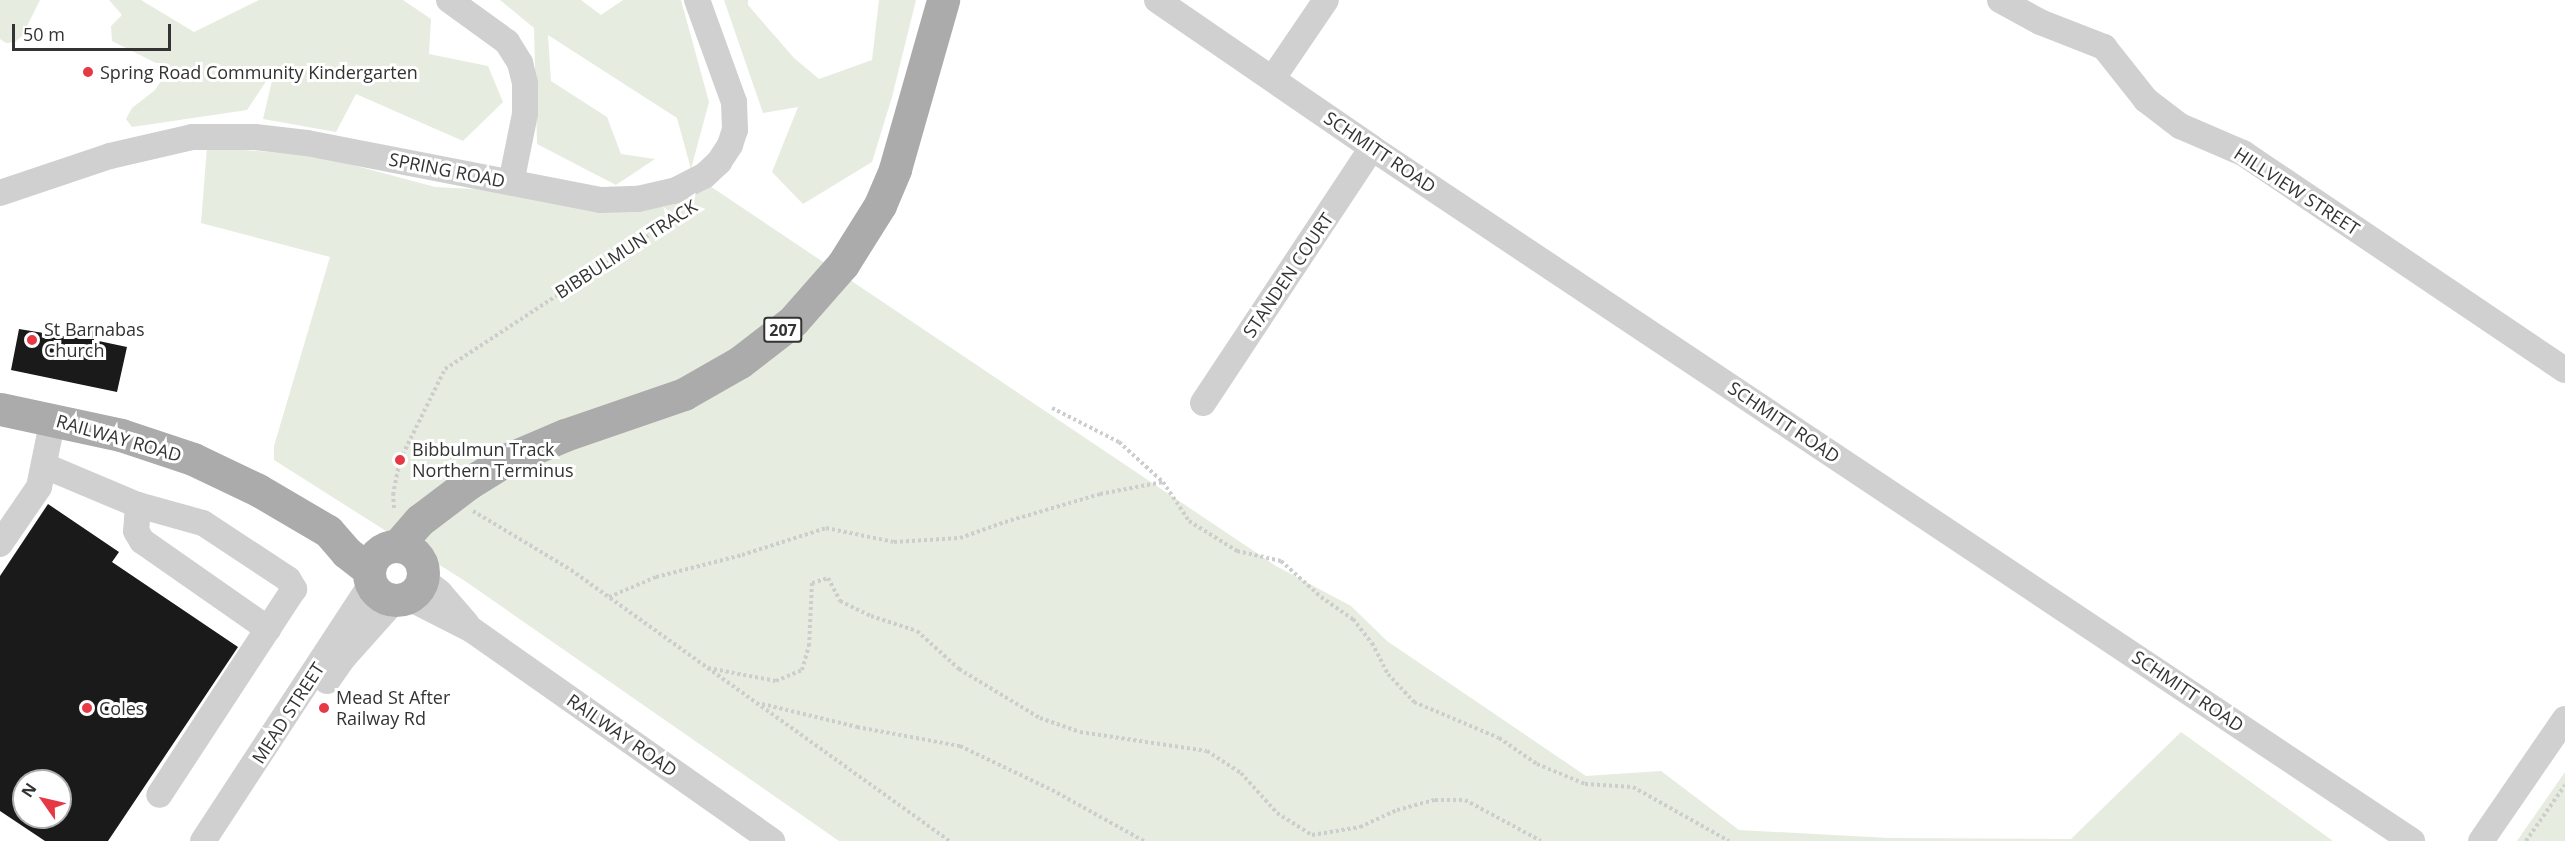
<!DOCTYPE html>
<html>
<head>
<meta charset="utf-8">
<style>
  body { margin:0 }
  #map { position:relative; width:2565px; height:841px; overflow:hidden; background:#fff; font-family:"Open Sans",sans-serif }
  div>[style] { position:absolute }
  .green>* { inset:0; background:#e6ecdf }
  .building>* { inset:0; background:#1a1a1a }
  .path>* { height:4px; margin-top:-2px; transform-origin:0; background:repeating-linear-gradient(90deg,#cdcdcd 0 3px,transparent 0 6px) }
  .minor>* { height:26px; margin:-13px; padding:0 13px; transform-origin:13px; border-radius:13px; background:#d0d0d0 }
  .major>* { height:33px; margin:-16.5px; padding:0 16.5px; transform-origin:16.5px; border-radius:16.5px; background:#ababab }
  .major>.ring { margin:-16.5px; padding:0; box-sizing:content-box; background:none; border:33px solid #ababab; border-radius:50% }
  .dots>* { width:16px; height:16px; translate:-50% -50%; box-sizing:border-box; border:3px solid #fff; border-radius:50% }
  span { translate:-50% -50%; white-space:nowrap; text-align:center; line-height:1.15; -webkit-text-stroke:6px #fff; paint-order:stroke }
  .shield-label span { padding:2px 4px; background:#fff; border:2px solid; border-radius:4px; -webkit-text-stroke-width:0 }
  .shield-label { font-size:16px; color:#333; font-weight:700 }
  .poi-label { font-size:18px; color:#333 }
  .left { translate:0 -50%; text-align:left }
  .street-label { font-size:18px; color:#333 }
  .north { position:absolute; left:12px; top:769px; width:60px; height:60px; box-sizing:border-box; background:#fff; border:2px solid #adadad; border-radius:50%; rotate:304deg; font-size:16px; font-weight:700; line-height:24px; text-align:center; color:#333 }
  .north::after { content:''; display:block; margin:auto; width:21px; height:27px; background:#e63946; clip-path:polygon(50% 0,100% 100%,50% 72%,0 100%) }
  .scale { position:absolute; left:12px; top:24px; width:159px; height:27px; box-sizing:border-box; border:3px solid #333; border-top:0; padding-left:8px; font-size:18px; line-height:21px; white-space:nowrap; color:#333; -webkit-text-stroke:4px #fff; paint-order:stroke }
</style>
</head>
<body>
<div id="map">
  <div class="green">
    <i style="clip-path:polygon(0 0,40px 0,22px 36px,15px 42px,6px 43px,0 39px)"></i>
    <i style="clip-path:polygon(109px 0,141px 0,194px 32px,259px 0,403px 0,431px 19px,429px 54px,488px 66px,503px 102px,463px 141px,356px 94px,336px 132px,263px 119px,275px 68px,247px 110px,132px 127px,126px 119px,132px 108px,155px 90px,163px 78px,160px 65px,112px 41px,111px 26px,122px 15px)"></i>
    <i style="clip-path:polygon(500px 0,581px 0,601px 15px,623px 0,681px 0,709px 102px,691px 169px,677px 118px,548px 35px,551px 81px,607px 117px,621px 154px,655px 159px,616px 185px,537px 144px,534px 28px)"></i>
    <i style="clip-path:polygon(724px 0,748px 0,748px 5px,794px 58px,819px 79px,872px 60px,879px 0,916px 0,892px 97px,872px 162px,803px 204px,772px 172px,798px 107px,763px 113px)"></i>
    <i style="clip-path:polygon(207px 147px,319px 156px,435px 187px,511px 191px,626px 211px,698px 178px,1276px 566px,1351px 606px,1387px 641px,1586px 776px,1661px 771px,1739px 830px,1889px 838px,2071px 839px,2181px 732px,2333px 841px,839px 841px,465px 581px,274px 460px,274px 446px,330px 257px,201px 223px)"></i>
    <i style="clip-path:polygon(2565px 772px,2565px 841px,2517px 841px)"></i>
  </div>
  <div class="building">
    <i style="clip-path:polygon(70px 323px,94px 327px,94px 340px,127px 347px,117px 392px,11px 370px,19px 329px,68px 337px)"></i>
    <i style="clip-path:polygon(evenodd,48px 504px,119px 552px,112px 562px,238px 647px,108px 841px,45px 841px,0 811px,0 576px,48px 504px,24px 781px,60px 781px,60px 817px,24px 817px,24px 781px)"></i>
  </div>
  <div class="path">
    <i style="left:1052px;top:408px;width:75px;rotate:26.9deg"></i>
    <i style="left:1119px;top:442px;width:59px;rotate:42.3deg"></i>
    <i style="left:1163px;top:482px;width:47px;rotate:56.3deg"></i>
    <i style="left:1189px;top:521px;width:57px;rotate:32deg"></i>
    <i style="left:1237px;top:551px;width:45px;rotate:12.8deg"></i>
    <i style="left:1281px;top:561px;width:54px;rotate:42deg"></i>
    <i style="left:1321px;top:597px;width:39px;rotate:35deg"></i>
    <i style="left:1353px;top:619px;width:31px;rotate:52deg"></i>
    <i style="left:1372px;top:643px;width:35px;rotate:63deg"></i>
    <i style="left:1388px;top:674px;width:38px;rotate:47deg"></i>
    <i style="left:1414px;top:702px;width:92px;rotate:23deg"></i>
    <i style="left:1499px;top:738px;width:46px;rotate:34.4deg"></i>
    <i style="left:1537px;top:764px;width:52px;rotate:22.6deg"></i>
    <i style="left:1585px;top:784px;width:48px;rotate:3.6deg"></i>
    <i style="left:1633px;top:787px;width:110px;rotate:29.4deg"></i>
    <i style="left:394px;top:508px;width:13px;rotate:-94deg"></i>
    <i style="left:393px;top:495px;width:36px;rotate:-79deg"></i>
    <i style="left:400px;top:460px;width:102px;rotate:-63.7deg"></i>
    <i style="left:445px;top:369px;width:282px;rotate:-33.3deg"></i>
    <i style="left:473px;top:511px;width:114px;rotate:31deg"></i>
    <i style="left:571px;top:570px;width:466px;rotate:35.6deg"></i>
    <i style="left:609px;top:597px;width:51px;rotate:-23.1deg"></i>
    <i style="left:656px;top:577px;width:89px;rotate:-14.3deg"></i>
    <i style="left:742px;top:555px;width:88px;rotate:-17.8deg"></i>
    <i style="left:826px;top:528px;width:69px;rotate:11.6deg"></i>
    <i style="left:894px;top:542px;width:66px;rotate:-3.5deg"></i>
    <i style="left:960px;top:538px;width:48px;rotate:-19.6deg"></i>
    <i style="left:1005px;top:522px;width:99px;rotate:-16.4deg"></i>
    <i style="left:1100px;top:494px;width:64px;rotate:-10.8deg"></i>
    <i style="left:708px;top:668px;width:69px;rotate:10.8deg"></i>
    <i style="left:776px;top:681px;width:28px;rotate:-23deg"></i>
    <i style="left:802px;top:670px;width:25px;rotate:-74deg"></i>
    <i style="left:809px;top:646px;width:63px;rotate:-87.3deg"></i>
    <i style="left:812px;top:583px;width:17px;rotate:-17deg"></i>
    <i style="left:828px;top:578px;width:26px;rotate:62deg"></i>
    <i style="left:840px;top:601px;width:34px;rotate:26deg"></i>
    <i style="left:871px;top:616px;width:48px;rotate:18.1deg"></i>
    <i style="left:917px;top:631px;width:57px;rotate:42.1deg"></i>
    <i style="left:959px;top:669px;width:95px;rotate:31.2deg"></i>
    <i style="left:1040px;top:718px;width:42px;rotate:19.3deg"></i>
    <i style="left:1080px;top:732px;width:128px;rotate:8.5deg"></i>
    <i style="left:1207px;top:751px;width:40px;rotate:32.9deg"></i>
    <i style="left:1241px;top:773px;width:54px;rotate:48deg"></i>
    <i style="left:1277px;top:813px;width:41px;rotate:32.2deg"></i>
    <i style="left:1312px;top:835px;width:49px;rotate:-9.5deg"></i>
    <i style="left:1360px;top:827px;width:41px;rotate:-24.7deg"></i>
    <i style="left:1397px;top:810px;width:39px;rotate:-15deg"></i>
    <i style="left:1435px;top:800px;width:30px"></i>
    <i style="left:1465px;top:800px;width:86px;rotate:28.3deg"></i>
    <i style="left:762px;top:704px;width:98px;rotate:13.6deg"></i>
    <i style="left:857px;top:727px;width:105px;rotate:10.5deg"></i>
    <i style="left:960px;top:746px;width:102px;rotate:25.6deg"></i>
    <i style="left:1052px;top:790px;width:105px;rotate:29deg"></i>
    <i style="left:2526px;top:841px;width:68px;rotate:-55.1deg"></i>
  </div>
  <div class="minor">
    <i style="left:449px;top:0;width:72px;rotate:35.9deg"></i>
    <i style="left:507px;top:42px;width:25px;rotate:58deg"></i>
    <i style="left:520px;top:63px;width:21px;rotate:76deg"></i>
    <i style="left:525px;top:83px;width:31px;rotate:90deg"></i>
    <i style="left:525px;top:114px;width:70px;rotate:101.5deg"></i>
    <i style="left:1157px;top:0;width:261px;rotate:34.5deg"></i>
    <i style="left:1372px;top:148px;width:1250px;rotate:33.68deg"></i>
    <i style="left:2000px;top:0;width:46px;rotate:28.8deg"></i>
    <i style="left:2040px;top:22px;width:69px;rotate:21.3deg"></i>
    <i style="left:2104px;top:47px;width:68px;rotate:51.6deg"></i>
    <i style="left:2146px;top:100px;width:43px;rotate:37.4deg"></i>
    <i style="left:2180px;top:126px;width:69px;rotate:23.2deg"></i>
    <i style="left:2243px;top:153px;width:388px;rotate:34deg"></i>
    <i style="left:1273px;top:78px;width:94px;rotate:-55.8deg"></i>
    <i style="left:0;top:193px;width:116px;rotate:-18.6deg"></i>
    <i style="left:110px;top:156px;width:84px;rotate:-13deg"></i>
    <i style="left:192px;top:137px;width:63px"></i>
    <i style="left:255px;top:137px;width:52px;rotate:6.6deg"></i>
    <i style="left:307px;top:143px;width:299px;rotate:11deg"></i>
    <i style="left:601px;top:200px;width:37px;rotate:-2deg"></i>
    <i style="left:638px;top:199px;width:37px;rotate:-13deg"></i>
    <i style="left:674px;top:191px;width:34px;rotate:-27deg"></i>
    <i style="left:704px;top:176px;width:21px;rotate:-43deg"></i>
    <i style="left:719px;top:162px;width:20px;rotate:-57deg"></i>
    <i style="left:730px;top:145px;width:16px;rotate:-72deg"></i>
    <i style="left:735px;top:130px;width:28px;rotate:-92deg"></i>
    <i style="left:734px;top:102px;width:109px;rotate:-109.9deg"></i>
    <i style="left:1203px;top:403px;width:306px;rotate:-56.5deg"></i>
    <i style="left:45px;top:466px;width:101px;rotate:22.8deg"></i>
    <i style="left:138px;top:505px;width:26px;rotate:94deg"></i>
    <i style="left:136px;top:531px;width:12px;rotate:59deg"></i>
    <i style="left:142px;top:541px;width:154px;rotate:34.9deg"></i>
    <i style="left:138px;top:505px;width:67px;rotate:15.5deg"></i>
    <i style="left:203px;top:523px;width:102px;rotate:33.4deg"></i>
    <i style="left:288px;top:579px;width:12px;rotate:59deg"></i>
    <i style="left:294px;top:589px;width:246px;rotate:123.2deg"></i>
    <i style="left:0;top:544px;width:69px;rotate:-55.6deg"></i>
    <i style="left:39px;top:487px;width:69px;rotate:-78.4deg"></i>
    <i style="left:423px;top:579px;width:22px;rotate:39deg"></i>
    <i style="left:440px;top:593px;width:40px;rotate:49deg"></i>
    <i style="left:409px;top:598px;width:71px;rotate:26.9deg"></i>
    <i style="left:472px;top:630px;width:367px;rotate:35.1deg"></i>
    <i style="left:327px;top:681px;width:29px;rotate:-55deg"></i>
    <i style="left:344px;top:657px;width:75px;rotate:-48.2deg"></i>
    <i style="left:203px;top:841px;width:307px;rotate:-56.8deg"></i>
    <i style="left:2481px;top:841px;width:148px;rotate:-55.5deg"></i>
  </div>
  <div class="major">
    <i style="left:0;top:409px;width:124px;rotate:12.1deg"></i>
    <i style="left:121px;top:435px;width:76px;rotate:18.4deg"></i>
    <i style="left:193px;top:459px;width:72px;rotate:25.5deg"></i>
    <i style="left:258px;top:490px;width:81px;rotate:30.4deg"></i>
    <i style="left:328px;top:531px;width:28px;rotate:49deg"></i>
    <i style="left:346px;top:552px;width:28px;rotate:38deg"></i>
    <i style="left:398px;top:545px;width:33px;rotate:-49deg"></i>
    <i style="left:420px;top:520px;width:61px;rotate:-37.1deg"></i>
    <i style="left:469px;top:483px;width:44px;rotate:-31.9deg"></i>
    <i style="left:506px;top:460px;width:64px;rotate:-23deg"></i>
    <i style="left:565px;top:435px;width:126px;rotate:-19deg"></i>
    <i style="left:684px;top:394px;width:64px;rotate:-29.7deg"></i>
    <i style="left:740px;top:362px;width:67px;rotate:-37.7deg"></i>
    <i style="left:793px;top:321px;width:76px;rotate:-48.7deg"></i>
    <i style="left:843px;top:264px;width:70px;rotate:-57.9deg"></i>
    <i style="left:880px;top:205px;width:39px;rotate:-67deg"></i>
    <i style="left:895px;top:169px;width:176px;rotate:-74.1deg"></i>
    <i class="ring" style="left:369px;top:546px;width:21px;height:21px"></i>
  </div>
  <div class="dots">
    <i style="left:88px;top:72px;background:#e63946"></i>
    <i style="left:32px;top:340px;background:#e63946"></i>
    <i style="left:400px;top:460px;background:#e63946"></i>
    <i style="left:87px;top:708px;background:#e63946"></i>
    <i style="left:324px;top:708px;background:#e63946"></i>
  </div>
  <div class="shield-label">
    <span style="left:783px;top:330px">207</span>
  </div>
  <div class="poi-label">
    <span class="left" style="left:100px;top:72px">Spring Road Community Kindergarten</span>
    <span class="left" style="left:44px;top:340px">St Barnabas<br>Church</span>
    <span class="left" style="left:412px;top:460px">Bibbulmun Track<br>Northern Terminus</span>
    <span class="left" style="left:336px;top:708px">Mead St After<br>Railway Rd</span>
    <span class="left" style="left:99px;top:708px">Coles</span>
  </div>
  <div class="street-label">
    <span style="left:1380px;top:152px;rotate:34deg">SCHMITT ROAD</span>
    <span style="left:447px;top:170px;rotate:11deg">SPRING ROAD</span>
    <span style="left:2297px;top:191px;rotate:33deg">HILLVIEW STREET</span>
    <span style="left:626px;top:249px;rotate:-33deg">BIBBULMUN TRACK</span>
    <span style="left:1288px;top:275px;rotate:-56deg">STANDEN COURT</span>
    <span style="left:1784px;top:422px;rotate:34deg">SCHMITT ROAD</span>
    <span style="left:119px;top:438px;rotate:16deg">RAILWAY ROAD</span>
    <span style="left:2188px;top:691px;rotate:34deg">SCHMITT ROAD</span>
    <span style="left:288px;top:713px;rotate:-57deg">MEAD STREET</span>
    <span style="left:622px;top:735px;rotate:35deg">RAILWAY ROAD</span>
  </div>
  <div class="north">N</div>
  <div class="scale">50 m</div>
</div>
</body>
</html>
